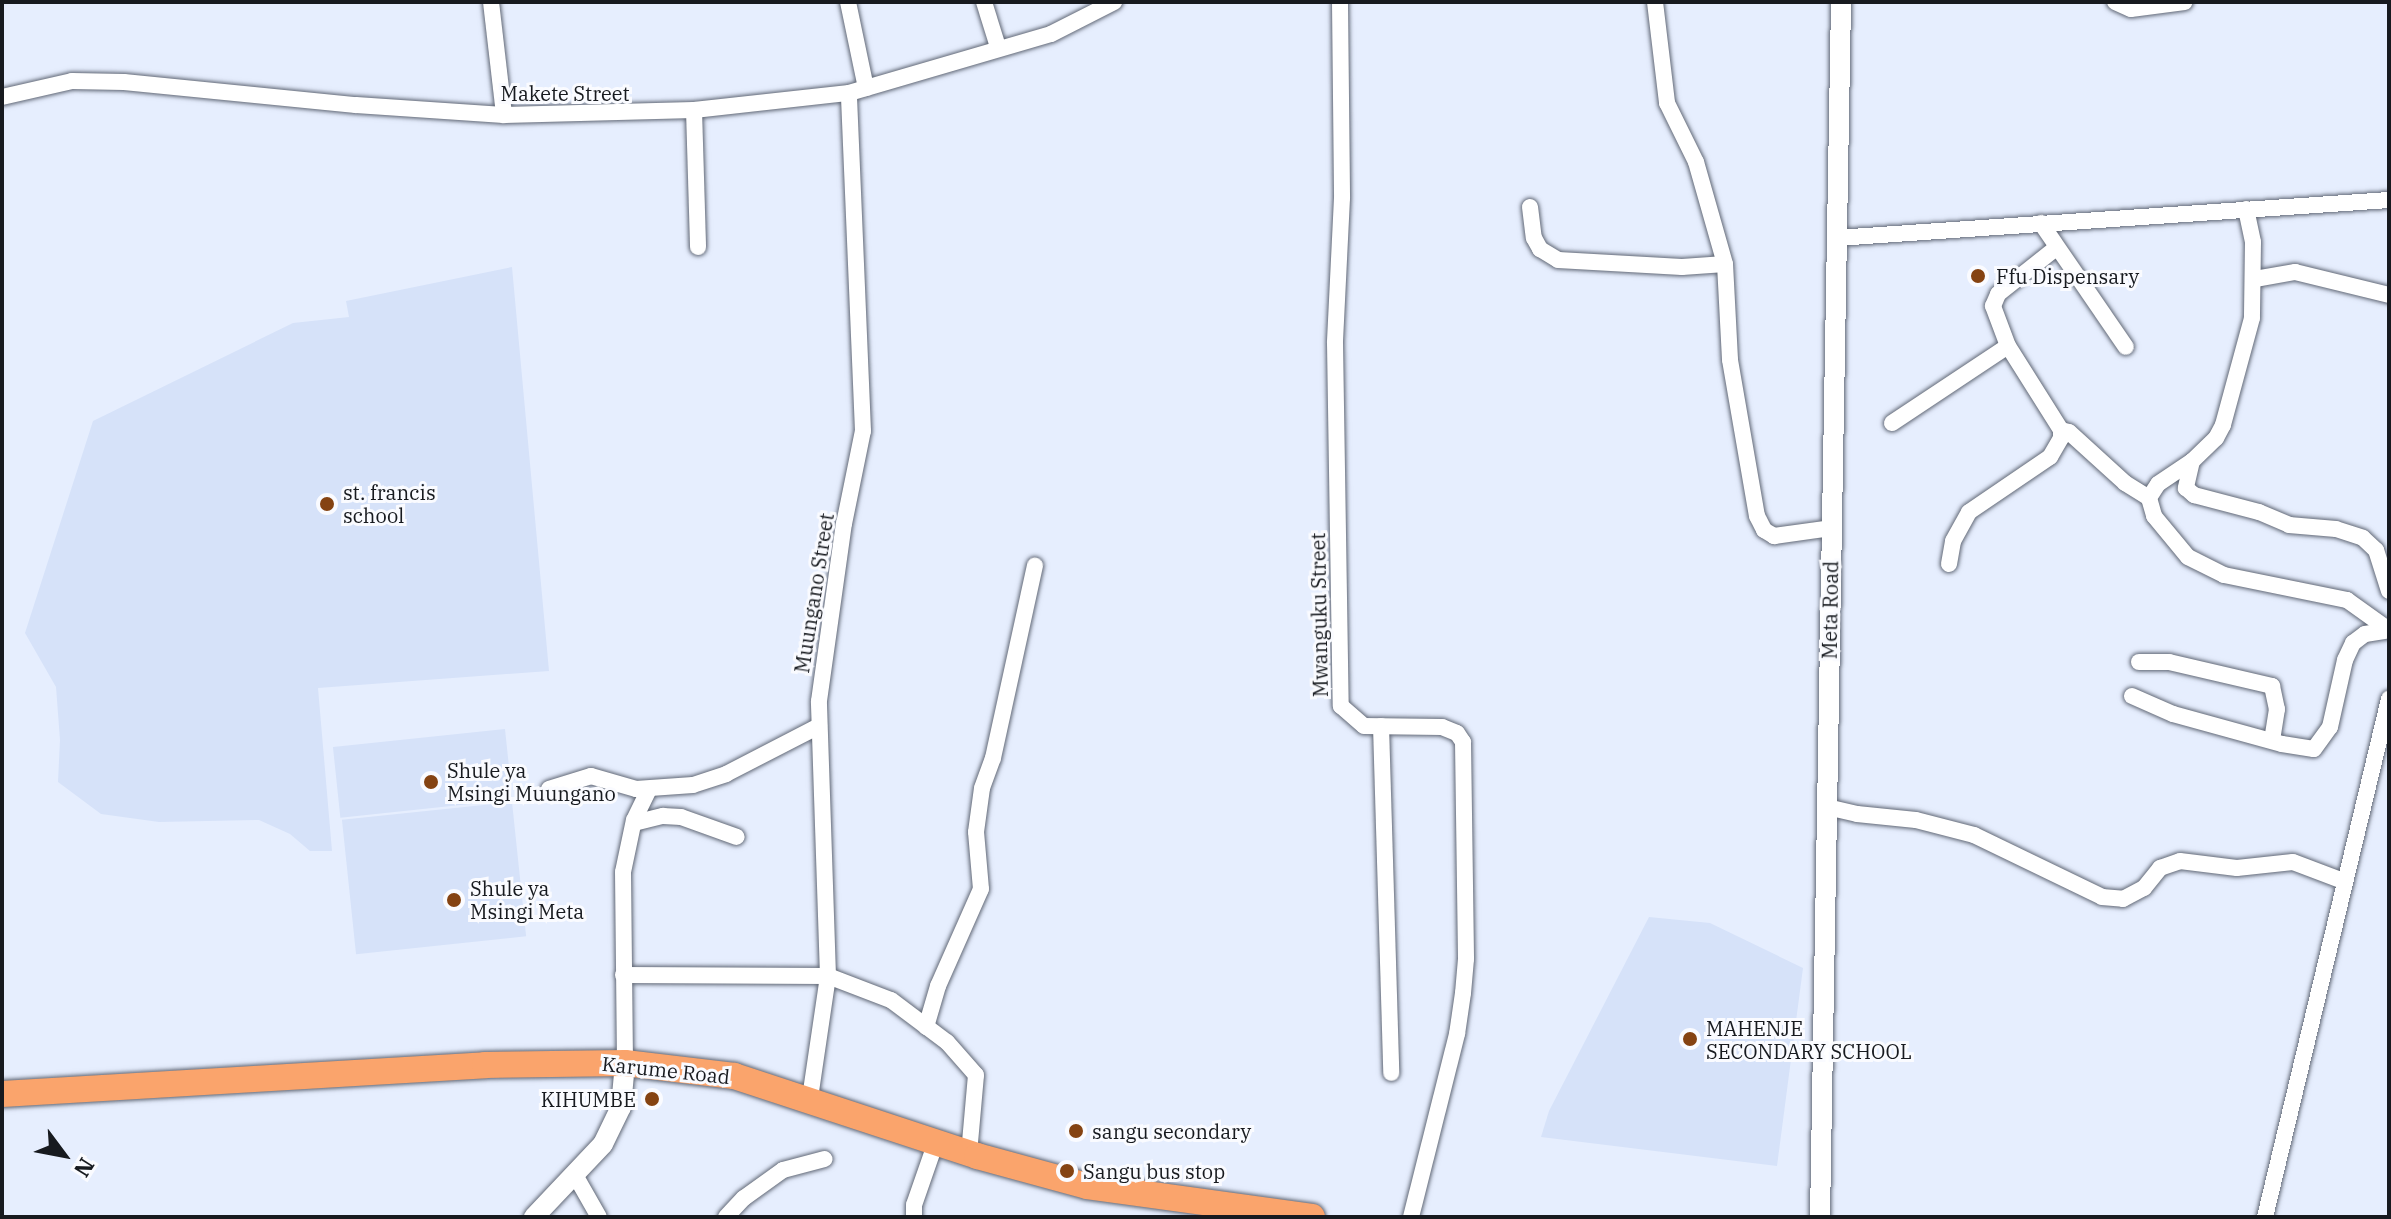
<!DOCTYPE html>
<html>
<head>
<meta charset="utf-8">
<style>
  body { margin:0 }
  #map { position:relative; width:2391px; height:1219px; overflow:hidden; background:#e6eefe; font-family:"IBM Plex Serif",serif }
  div>[style] { position:absolute }
  .built>* { inset:0; background:#d6e2f9; transform-origin:0 0 }
  .roads { filter:drop-shadow(0 0 2px #616876) drop-shadow(0 0 2px #616876) }
  .minor>* { height:16px; margin:-8px; padding:0 8px; transform-origin:8px; border-radius:8px; background:#fff }
  .tertiary>* { height:20px; margin:-10px; padding:0 10px; transform-origin:10px; border-radius:10px; background:#fff }
  .trunk>* { height:26px; margin:-13px; padding:0 13px; transform-origin:13px; border-radius:13px; background:#faa46c }
  .dots>* { width:22px; height:22px; translate:-50% -50%; box-sizing:border-box; border:4px solid #fafbff; border-radius:50% }
  span { translate:-50% -50%; white-space:nowrap; text-align:center; line-height:1.15; -webkit-text-stroke:6px #fafbff; paint-order:stroke }
  .street-label { font-size:20px; color:#171a1f }
  .poi-label { font-size:20px; color:#171a1f }
  .left { translate:0 -50%; text-align:left }
  .right { translate:-100% -50%; text-align:right }
  .frame { position:absolute; inset:0; border:4px solid #171a1f; pointer-events:none }
  .north { position:absolute; left:24px; top:1115px; width:80px; height:80px; -webkit-text-stroke:6px #fafbff; paint-order:stroke; rotate:122deg; font-size:22px; font-weight:700; line-height:32px; text-align:center; color:#171a1f }
  .north::after { content:''; display:block; margin:auto; width:28px; height:36px; background:#171a1f; clip-path:polygon(50% 0,100% 100%,50% 72%,0 100%) }
</style>
</head>
<body>
<div id="map">
  <div class="built">
    <i style="clip-path:polygon(512px 267px,549px 671px,318px 688px,332px 851px,310px 851px,290px 834px,259px 820px,159px 822px,101px 814px,58px 782px,60px 740px,56px 687px,25px 633px,93px 421px,293px 323px,349px 317px,346px 301px)"></i>
    <i style="left:505px;top:729px;width:71px;height:173px;rotate:84deg"></i>
    <i style="left:512px;top:802px;width:135px;height:171px;rotate:84deg"></i>
    <i style="clip-path:polygon(1649px 917px,1710px 923px,1803px 968px,1777px 1166px,1541px 1137px,1549px 1111px)"></i>
  </div>
  <div class="roads">
    <div class="minor">
      <i style="left:491px;top:2px;width:114px;rotate:83.4deg"></i>
      <i style="left:848px;top:2px;width:88px;rotate:78.2deg"></i>
      <i style="left:984px;top:2px;width:47px;rotate:72.7deg"></i>
      <i style="left:1340px;top:2px;width:196px;rotate:89.4deg"></i>
      <i style="left:1342px;top:198px;width:145px;rotate:92.8deg"></i>
      <i style="left:1335px;top:343px;width:363px;rotate:89.1deg"></i>
      <i style="left:1341px;top:706px;width:30px;rotate:41deg"></i>
      <i style="left:1364px;top:726px;width:78px;rotate:0.7deg"></i>
      <i style="left:1442px;top:727px;width:16px;rotate:22deg"></i>
      <i style="left:1457px;top:733px;width:11px;rotate:56deg"></i>
      <i style="left:1463px;top:742px;width:217px;rotate:89.2deg"></i>
      <i style="left:1466px;top:959px;width:34px;rotate:95deg"></i>
      <i style="left:1463px;top:993px;width:41px;rotate:98.3deg"></i>
      <i style="left:1457px;top:1034px;width:189px;rotate:104.1deg"></i>
      <i style="left:1655px;top:2px;width:102px;rotate:83.2deg"></i>
      <i style="left:1667px;top:103px;width:66px;rotate:63.8deg"></i>
      <i style="left:1696px;top:162px;width:106px;rotate:74.1deg"></i>
      <i style="left:1725px;top:264px;width:96px;rotate:87deg"></i>
      <i style="left:1730px;top:360px;width:158px;rotate:80.2deg"></i>
      <i style="left:1757px;top:516px;width:16px;rotate:63deg"></i>
      <i style="left:1764px;top:530px;width:12px;rotate:31deg"></i>
      <i style="left:1774px;top:536px;width:59px;rotate:-7.9deg"></i>
      <i style="left:2115px;top:2px;width:17px;rotate:24deg"></i>
      <i style="left:2131px;top:9px;width:54px;rotate:-7.4deg"></i>
      <i style="left:2px;top:97px;width:72px;rotate:-12.9deg"></i>
      <i style="left:72px;top:81px;width:52px;rotate:1.1deg"></i>
      <i style="left:124px;top:82px;width:233px;rotate:5.7deg"></i>
      <i style="left:356px;top:105px;width:148px;rotate:3.9deg"></i>
      <i style="left:504px;top:115px;width:190px;rotate:-1.5deg"></i>
      <i style="left:694px;top:110px;width:156px;rotate:-6.3deg"></i>
      <i style="left:849px;top:93px;width:210px;rotate:-16.3deg"></i>
      <i style="left:1051px;top:34px;width:71px;rotate:-26.9deg"></i>
      <i style="left:694px;top:110px;width:137px;rotate:88.3deg"></i>
      <i style="left:1530px;top:207px;width:31px;rotate:83deg"></i>
      <i style="left:1534px;top:238px;width:13px;rotate:61deg"></i>
      <i style="left:1540px;top:249px;width:21px;rotate:31deg"></i>
      <i style="left:1558px;top:260px;width:124px;rotate:3.2deg"></i>
      <i style="left:1682px;top:267px;width:43px;rotate:-4deg"></i>
      <i style="left:2246px;top:209px;width:34px;rotate:78deg"></i>
      <i style="left:2253px;top:242px;width:76px;rotate:90.8deg"></i>
      <i style="left:2252px;top:318px;width:111px;rotate:105.2deg"></i>
      <i style="left:2223px;top:425px;width:15px;rotate:118deg"></i>
      <i style="left:2216px;top:438px;width:33px;rotate:136deg"></i>
      <i style="left:2192px;top:461px;width:28px;rotate:103deg"></i>
      <i style="left:2186px;top:488px;width:11px;rotate:41deg"></i>
      <i style="left:2194px;top:495px;width:67px;rotate:14.7deg"></i>
      <i style="left:2259px;top:512px;width:33px;rotate:23deg"></i>
      <i style="left:2289px;top:525px;width:47px;rotate:4.9deg"></i>
      <i style="left:2336px;top:529px;width:28px;rotate:18deg"></i>
      <i style="left:2363px;top:538px;width:18px;rotate:43deg"></i>
      <i style="left:2376px;top:550px;width:43px;rotate:72.4deg"></i>
      <i style="left:2041px;top:223px;width:150px;rotate:55.6deg"></i>
      <i style="left:1837px;top:238px;width:553px;rotate:-3.94deg"></i>
      <i style="left:2255px;top:279px;width:41px;rotate:-9.9deg"></i>
      <i style="left:2295px;top:272px;width:97px;rotate:13.7deg"></i>
      <i style="left:1892px;top:423px;width:139px;rotate:-33.6deg"></i>
      <i style="left:2061px;top:430px;width:8px;rotate:14deg"></i>
      <i style="left:2069px;top:432px;width:76px;rotate:42.3deg"></i>
      <i style="left:2125px;top:483px;width:28px;rotate:32deg"></i>
      <i style="left:2192px;top:461px;width:41px;rotate:145.9deg"></i>
      <i style="left:2158px;top:484px;width:17px;rotate:123deg"></i>
      <i style="left:2149px;top:498px;width:19px;rotate:74deg"></i>
      <i style="left:2154px;top:516px;width:53px;rotate:50.3deg"></i>
      <i style="left:2188px;top:557px;width:40px;rotate:26.6deg"></i>
      <i style="left:2224px;top:575px;width:126px;rotate:11.5deg"></i>
      <i style="left:2347px;top:600px;width:52px;rotate:35.5deg"></i>
      <i style="left:1949px;top:564px;width:23px;rotate:-80deg"></i>
      <i style="left:1953px;top:541px;width:33px;rotate:-61deg"></i>
      <i style="left:1969px;top:512px;width:98px;rotate:-34.2deg"></i>
      <i style="left:2050px;top:457px;width:22px;rotate:-60deg"></i>
      <i style="left:2061px;top:438px;width:8px;rotate:-90deg"></i>
      <i style="left:2061px;top:430px;width:99px;rotate:-122.2deg"></i>
      <i style="left:2008px;top:346px;width:43px;rotate:-110.6deg"></i>
      <i style="left:1993px;top:306px;width:13px;rotate:-67deg"></i>
      <i style="left:1998px;top:294px;width:74px;rotate:-38.4deg"></i>
      <i style="left:2139px;top:662px;width:30px"></i>
      <i style="left:2169px;top:662px;width:106px;rotate:13.1deg"></i>
      <i style="left:2272px;top:686px;width:24px;rotate:78deg"></i>
      <i style="left:2277px;top:709px;width:32px;rotate:99deg"></i>
      <i style="left:2132px;top:696px;width:45px;rotate:23.7deg"></i>
      <i style="left:2173px;top:714px;width:113px;rotate:15.4deg"></i>
      <i style="left:2282px;top:744px;width:32px;rotate:9deg"></i>
      <i style="left:2314px;top:749px;width:27px;rotate:-54deg"></i>
      <i style="left:2330px;top:727px;width:69px;rotate:-77.4deg"></i>
      <i style="left:2345px;top:660px;width:19px;rotate:-65deg"></i>
      <i style="left:2353px;top:643px;width:15px;rotate:-37deg"></i>
      <i style="left:2365px;top:634px;width:24px;rotate:-9deg"></i>
      <i style="left:1381px;top:726px;width:347px;rotate:88.3deg"></i>
      <i style="left:549px;top:789px;width:44px;rotate:-17.2deg"></i>
      <i style="left:591px;top:776px;width:47px;rotate:16.1deg"></i>
      <i style="left:636px;top:789px;width:57px;rotate:-4deg"></i>
      <i style="left:693px;top:785px;width:35px;rotate:-18deg"></i>
      <i style="left:726px;top:774px;width:105px;rotate:-27.3deg"></i>
      <i style="left:1827px;top:807px;width:31px;rotate:13deg"></i>
      <i style="left:1857px;top:814px;width:59px;rotate:5.8deg"></i>
      <i style="left:1916px;top:820px;width:60px;rotate:14.5deg"></i>
      <i style="left:1974px;top:835px;width:142px;rotate:25.8deg"></i>
      <i style="left:2102px;top:897px;width:21px;rotate:5deg"></i>
      <i style="left:2123px;top:899px;width:24px;rotate:-28deg"></i>
      <i style="left:2144px;top:888px;width:26px;rotate:-51deg"></i>
      <i style="left:2160px;top:868px;width:21px;rotate:-19deg"></i>
      <i style="left:2180px;top:861px;width:57px;rotate:7deg"></i>
      <i style="left:2237px;top:868px;width:56px;rotate:-6.1deg"></i>
      <i style="left:2293px;top:862px;width:53px;rotate:20.8deg"></i>
      <i style="left:634px;top:823px;width:30px;rotate:-14deg"></i>
      <i style="left:663px;top:816px;width:18px;rotate:3deg"></i>
      <i style="left:681px;top:817px;width:59px;rotate:19.7deg"></i>
      <i style="left:623px;top:975px;width:205px;rotate:0.3deg"></i>
      <i style="left:828px;top:976px;width:67px;rotate:20.9deg"></i>
      <i style="left:891px;top:1000px;width:70px;rotate:36.9deg"></i>
      <i style="left:947px;top:1042px;width:44px;rotate:48.7deg"></i>
      <i style="left:976px;top:1075px;width:78px;rotate:95.1deg"></i>
      <i style="left:926px;top:1027px;width:43px;rotate:-73.7deg"></i>
      <i style="left:938px;top:986px;width:106px;rotate:-66.1deg"></i>
      <i style="left:981px;top:889px;width:57px;rotate:-95deg"></i>
      <i style="left:976px;top:832px;width:44px;rotate:-82.2deg"></i>
      <i style="left:982px;top:788px;width:32px;rotate:-70deg"></i>
      <i style="left:993px;top:758px;width:197px;rotate:-77.7deg"></i>
      <i style="left:625px;top:1063px;width:191px;rotate:-90.6deg"></i>
      <i style="left:623px;top:872px;width:53px;rotate:-78.1deg"></i>
      <i style="left:634px;top:820px;width:34px;rotate:-64deg"></i>
      <i style="left:810px;top:1098px;width:123px;rotate:-81.6deg"></i>
      <i style="left:828px;top:976px;width:275px;rotate:-91.9deg"></i>
      <i style="left:819px;top:701px;width:179px;rotate:-82deg"></i>
      <i style="left:844px;top:524px;width:95px;rotate:-78.5deg"></i>
      <i style="left:863px;top:431px;width:338px;rotate:-92.4deg"></i>
      <i style="left:575px;top:1175px;width:48px;rotate:60.3deg"></i>
      <i style="left:726px;top:1217px;width:26px;rotate:-47deg"></i>
      <i style="left:744px;top:1198px;width:48px;rotate:-35.7deg"></i>
      <i style="left:783px;top:1170px;width:43px;rotate:-14.7deg"></i>
      <i style="left:914px;top:1217px;width:12px;rotate:-90deg"></i>
      <i style="left:914px;top:1205px;width:67px;rotate:-70.8deg"></i>
      <i style="left:2265px;top:1217px;width:533px;rotate:-76.54deg"></i>
    </div>
    <div class="tertiary">
      <i style="left:534px;top:1217px;width:100px;rotate:-46.6deg"></i>
      <i style="left:603px;top:1144px;width:41px;rotate:-64.1deg"></i>
      <i style="left:621px;top:1107px;width:44px;rotate:-84.8deg"></i>
      <i style="left:1820px;top:1217px;width:1215px;rotate:-89.01deg"></i>
    </div>
    <div class="trunk">
      <i style="left:2px;top:1094px;width:484px;rotate:-3.4deg"></i>
      <i style="left:485px;top:1065px;width:140px;rotate:-0.8deg"></i>
      <i style="left:625px;top:1063px;width:110px;rotate:6.8deg"></i>
      <i style="left:734px;top:1076px;width:256px;rotate:18.2deg"></i>
      <i style="left:977px;top:1156px;width:114px;rotate:15.3deg"></i>
      <i style="left:1087px;top:1186px;width:227px;rotate:7.8deg"></i>
    </div>
  </div>
  <div class="dots">
    <i style="left:1978px;top:276px;background:#854312"></i>
    <i style="left:327px;top:504px;background:#854312"></i>
    <i style="left:431px;top:782px;background:#854312"></i>
    <i style="left:454px;top:900px;background:#854312"></i>
    <i style="left:1690px;top:1039px;background:#854312"></i>
    <i style="left:652px;top:1099px;background:#854312"></i>
    <i style="left:1076px;top:1131px;background:#854312"></i>
    <i style="left:1067px;top:1171px;background:#854312"></i>
  </div>
  <div class="street-label">
    <span style="left:565px;top:93px">Makete Street</span>
    <span style="left:814px;top:593px;rotate:-81deg">Muungano Street</span>
    <span style="left:1830px;top:610px;rotate:-89deg">Meta Road</span>
    <span style="left:1319px;top:615px;rotate:-91deg">Mwanguku Street</span>
    <span style="left:666px;top:1070px;rotate:6deg">Karume Road</span>
  </div>
  <div class="poi-label">
    <span class="left" style="left:1996px;top:276px">Ffu Dispensary</span>
    <span class="left" style="left:343px;top:504px">st. francis<br>school</span>
    <span class="left" style="left:447px;top:782px">Shule ya<br>Msingi Muungano</span>
    <span class="left" style="left:470px;top:900px">Shule ya<br>Msingi Meta</span>
    <span class="left" style="left:1706px;top:1040px">MAHENJE<br>SECONDARY SCHOOL</span>
    <span class="right" style="left:636px;top:1099px">KIHUMBE</span>
    <span class="left" style="left:1092px;top:1131px">sangu secondary</span>
    <span class="left" style="left:1083px;top:1171px">Sangu bus stop</span>
  </div>
  <div class="frame"></div>
  <div class="north">N</div>
</div>
</body>
</html>
